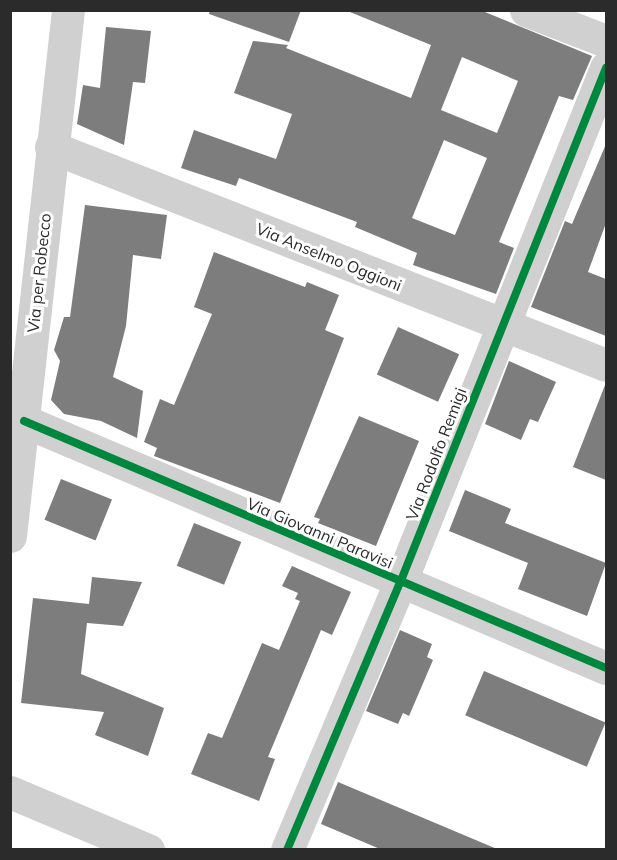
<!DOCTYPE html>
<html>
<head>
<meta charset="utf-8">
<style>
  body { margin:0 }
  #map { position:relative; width:617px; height:860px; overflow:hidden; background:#fff; font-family:Mulish,sans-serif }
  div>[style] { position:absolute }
  .building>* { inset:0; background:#7d7d7d; transform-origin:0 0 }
  .street>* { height:33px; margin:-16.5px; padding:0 16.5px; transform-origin:16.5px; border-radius:16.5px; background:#d0d0d0 }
  .cycleway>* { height:8px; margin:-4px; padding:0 4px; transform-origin:4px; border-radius:4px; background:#00873e }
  span { translate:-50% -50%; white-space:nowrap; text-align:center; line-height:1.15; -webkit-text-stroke:6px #fff; paint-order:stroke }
  .street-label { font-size:16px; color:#2b2b2b }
  .frame { position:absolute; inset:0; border:12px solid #2b2b2b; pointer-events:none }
</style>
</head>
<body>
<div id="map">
  <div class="building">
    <i style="clip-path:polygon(210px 10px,301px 10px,289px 42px,209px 14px)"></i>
    <i style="clip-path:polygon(evenodd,345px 10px,480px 10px,592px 56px,573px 100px,559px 96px,499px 242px,514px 248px,496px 294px,413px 265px,417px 253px,355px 227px,357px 222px,239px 178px,236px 186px,181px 168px,194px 130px,276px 159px,292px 114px,234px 93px,253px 41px,288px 45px,286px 48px,411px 98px,431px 45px,345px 10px,462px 57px,518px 81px,497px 133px,441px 110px,462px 57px,345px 10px,444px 140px,487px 158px,455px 235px,412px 218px,444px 140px)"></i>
    <i style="clip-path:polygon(106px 27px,151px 31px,145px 83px,133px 82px,124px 145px,77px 124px,83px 85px,100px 88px)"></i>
    <i style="clip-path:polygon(606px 144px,606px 223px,588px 272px,606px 279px,606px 336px,531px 307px,565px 221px,572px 224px)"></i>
    <i style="clip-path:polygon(85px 205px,167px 215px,161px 259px,133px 255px,126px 326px,113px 377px,143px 391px,137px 438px,101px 421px,64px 414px,51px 400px,60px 361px,54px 350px,64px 317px,70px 317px)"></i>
    <i style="clip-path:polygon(214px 252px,305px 287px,307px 282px,339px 295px,325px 330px,344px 338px,280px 503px,154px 456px,157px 448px,144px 442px,160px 399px,174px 405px,212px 314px,194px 307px)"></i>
    <i style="left:398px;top:327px;width:67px;height:52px;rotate:24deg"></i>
    <i style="clip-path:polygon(509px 361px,556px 382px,538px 422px,530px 419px,521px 440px,485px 424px)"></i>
    <i style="clip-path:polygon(605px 385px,606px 385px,606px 480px,573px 467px)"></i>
    <i style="clip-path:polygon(359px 416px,419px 441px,376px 546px,318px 523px,320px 519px,314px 517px)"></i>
    <i style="left:61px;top:479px;width:55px;height:44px;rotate:22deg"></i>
    <i style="clip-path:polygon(465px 490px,511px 509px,505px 523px,606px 563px,587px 616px,518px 589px,528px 563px,449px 531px)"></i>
    <i style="left:194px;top:523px;width:51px;height:46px;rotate:22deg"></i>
    <i style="clip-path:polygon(292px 566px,351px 592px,332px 635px,321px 630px,268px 757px,275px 759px,259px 801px,191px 774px,208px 733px,222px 738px,262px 643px,279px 650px,300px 601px,295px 599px,298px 593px,282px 586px)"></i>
    <i style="clip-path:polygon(92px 577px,142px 582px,123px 626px,87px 623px,81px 674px,164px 708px,148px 756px,95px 735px,104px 712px,21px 703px,33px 598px,89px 604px)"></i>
    <i style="clip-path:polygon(400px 630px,432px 644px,427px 657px,433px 660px,409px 716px,403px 713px,398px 724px,366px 711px)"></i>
    <i style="left:484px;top:671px;width:132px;height:48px;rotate:23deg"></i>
    <i style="clip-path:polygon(338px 782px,497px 849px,380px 849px,321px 824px)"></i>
  </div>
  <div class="street">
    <i style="left:526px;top:10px;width:86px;rotate:21.2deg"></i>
    <i style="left:51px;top:147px;width:596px;rotate:21.44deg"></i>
    <i style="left:24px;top:421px;width:632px;rotate:23deg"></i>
    <i style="left:10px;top:536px;width:529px;rotate:-83.71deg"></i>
    <i style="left:10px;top:792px;width:150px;rotate:22.8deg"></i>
    <i style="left:287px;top:850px;width:290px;rotate:-67.1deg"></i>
    <i style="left:400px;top:583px;width:555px;rotate:-68.2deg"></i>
  </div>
  <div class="cycleway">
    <i style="left:24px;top:421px;width:632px;rotate:23deg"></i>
    <i style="left:287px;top:850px;width:290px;rotate:-67.1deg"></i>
    <i style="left:400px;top:583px;width:555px;rotate:-68.2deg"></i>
  </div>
  <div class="street-label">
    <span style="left:329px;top:257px;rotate:22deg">Via Anselmo Oggioni</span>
    <span style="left:39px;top:273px;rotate:-84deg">Via per Robecco</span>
    <span style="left:436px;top:454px;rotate:-69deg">Via Rodolfo Remigi</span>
    <span style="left:320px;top:533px;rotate:23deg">Via Giovanni Paravisi</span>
  </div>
  <div class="frame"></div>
</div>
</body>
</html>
